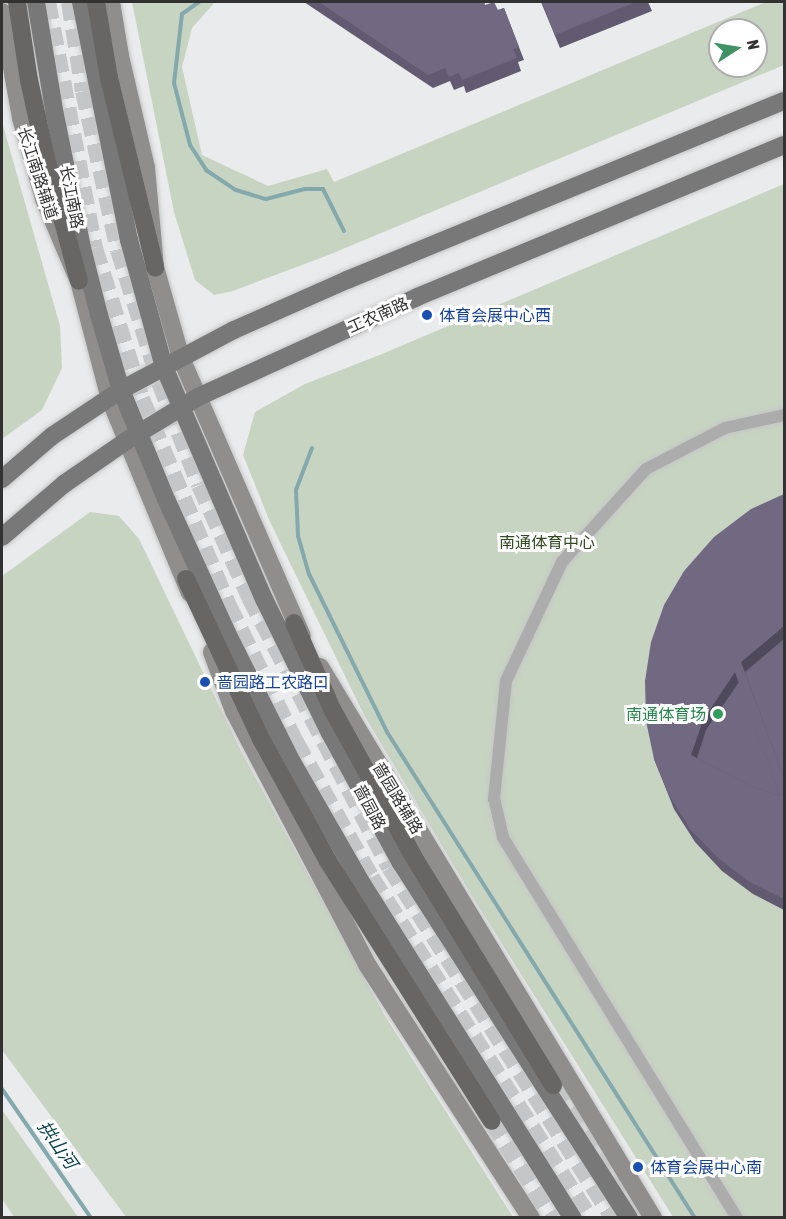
<!DOCTYPE html>
<html>
<head>
<meta charset="utf-8">
<style>
  body { margin:0 }
  #map { position:relative; width:786px; height:1219px; overflow:hidden; background:#eaebec; font-family:"Asap Condensed","Noto Sans SC",sans-serif }
  div>[style] { position:absolute }
  .green>* { inset:0; background:#c8d4c2 }
  .stream>* { height:4px; margin:-2px; padding:0 2px; transform-origin:2px; border-radius:2px; background:#84a9ad }
  .highway-tunnel>* { height:18px; margin-top:-9px; transform-origin:0; background:repeating-linear-gradient(90deg,#c5c6c7 0 18px,transparent 0 27px) }
  .roads { filter:drop-shadow(0 0 2px #c5c6c7) drop-shadow(0 0 2px #c5c6c7) }
  .street>* { height:12px; margin:-6px; padding:0 6px; transform-origin:6px; border-radius:6px; background:#adacac }
  .secondary>* { height:18px; margin:-9px; padding:0 9px; transform-origin:9px; border-radius:9px; background:#8f8e8d }
  .primary>* { height:18px; margin:-9px; padding:0 9px; transform-origin:9px; border-radius:9px; background:#797878 }
  .highway>* { height:18px; margin:-9px; padding:0 9px; transform-origin:9px; border-radius:9px; background:#676665 }
  .wall>* { inset:0; background:#615a70 }
  .shaded-wall>* { inset:0; background:#4f4a5b }
  .building>* { inset:0; background:#716982 }
  .dots>* { width:16px; height:16px; translate:-50% -50%; box-sizing:border-box; border:3px solid #fff; border-radius:50% }
  span { translate:-50% -50%; white-space:nowrap; text-align:center; line-height:1.15; -webkit-text-stroke:6px #fff; paint-order:stroke }
  .street-label { font-size:16px; color:#323232 }
  .transit-label { font-size:16px; color:#164399 }
  .left { translate:0 -50%; text-align:left }
  .park-label { font-size:16px; color:#324b22 }
  .leisure-label { font-size:16px; color:#27864d }
  .right { translate:-100% -50%; text-align:right }
  .water-label { font-size:18px; color:#084449; font-style:italic }
  .frame { position:absolute; inset:0; border:3px solid #323232; pointer-events:none }
  .north { position:absolute; left:708px; top:18px; width:60px; height:60px; box-sizing:border-box; background:#fff; border:2px solid #adadad; border-radius:50%; rotate:78deg; font-size:16px; font-weight:700; line-height:24px; text-align:center; color:#323232 }
  .north::after { content:''; display:block; margin:auto; width:21px; height:27px; background:#3e9265; clip-path:polygon(50% 0,100% 100%,50% 72%,0 100%) }
</style>
</head>
<body>
<div id="map">
  <div class="green">
    <i style="clip-path:polygon(evenodd,132px 2px,215px 2px,192px 28px,182px 67px,202px 155px,268px 186px,327px 169px,334px 182px,766px 2px,784px 2px,784px 65px,326px 256px,233px 291px,214px 295px,195px 280px,174px 212px,132px 2px,720px 30px,756px 30px,756px 66px,720px 66px,720px 30px)"></i>
    <i style="clip-path:polygon(2px 122px,60px 326px,62px 368px,42px 410px,2px 439px)"></i>
    <i style="clip-path:polygon(784px 184px,784px 1217px,673px 1217px,472px 896px,364px 715px,270px 522px,243px 455px,255px 412px,305px 384px,382px 354px)"></i>
    <i style="clip-path:polygon(90px 512px,119px 516px,139px 539px,240px 749px,385px 1016px,513px 1217px,126px 1217px,2px 1050px,2px 576px)"></i>
    <i style="clip-path:polygon(2px 1110px,78px 1217px,14px 1217px,2px 1199px)"></i>
  </div>
  <div class="stream">
    <i style="left:199px;top:2px;width:21px;rotate:145deg"></i>
    <i style="left:182px;top:14px;width:69px;rotate:96.6deg"></i>
    <i style="left:174px;top:83px;width:64px;rotate:75.5deg"></i>
    <i style="left:190px;top:145px;width:30px;rotate:57deg"></i>
    <i style="left:206px;top:170px;width:36px;rotate:34deg"></i>
    <i style="left:236px;top:190px;width:31px;rotate:17deg"></i>
    <i style="left:266px;top:199px;width:40px;rotate:-14.4deg"></i>
    <i style="left:305px;top:189px;width:18px"></i>
    <i style="left:323px;top:189px;width:47px;rotate:63.4deg"></i>
    <i style="left:312px;top:448px;width:45px;rotate:110.9deg"></i>
    <i style="left:296px;top:490px;width:46px;rotate:87.5deg"></i>
    <i style="left:298px;top:536px;width:40px;rotate:74deg"></i>
    <i style="left:309px;top:574px;width:176px;rotate:63.7deg"></i>
    <i style="left:387px;top:732px;width:575px;rotate:57.64deg"></i>
    <i style="left:2px;top:1089px;width:157px;rotate:55.4deg"></i>
  </div>
  <div class="highway-tunnel">
    <i style="left:47px;top:2px;width:250px;rotate:79.2deg"></i>
    <i style="left:94px;top:248px;width:158px;rotate:72.7deg"></i>
    <i style="left:141px;top:399px;width:225px;rotate:67.2deg"></i>
    <i style="left:228px;top:606px;width:152px;rotate:63.8deg"></i>
    <i style="left:295px;top:742px;width:156px;rotate:60.8deg"></i>
    <i style="left:371px;top:878px;width:404px;rotate:57.3deg"></i>
    <i style="left:70px;top:2px;width:90px;rotate:81.1deg"></i>
    <i style="left:84px;top:91px;width:163px;rotate:77.6deg"></i>
    <i style="left:119px;top:250px;width:138px;rotate:72.7deg"></i>
    <i style="left:160px;top:382px;width:110px;rotate:68.8deg"></i>
    <i style="left:200px;top:485px;width:123px;rotate:65.9deg"></i>
    <i style="left:250px;top:597px;width:304px;rotate:62.6deg"></i>
    <i style="left:390px;top:867px;width:416px;rotate:57.5deg"></i>
    <i style="left:555px;top:1087px;width:158px;rotate:56.1deg"></i>
    <i style="left:492px;top:1121px;width:115px;rotate:57.8deg"></i>
  </div>
  <div class="roads">
    <div class="street">
      <i style="left:737px;top:1218px;width:447px;rotate:-121.6deg"></i>
      <i style="left:503px;top:837px;width:39px;rotate:-103deg"></i>
      <i style="left:494px;top:799px;width:119px;rotate:-84.2deg"></i>
      <i style="left:506px;top:681px;width:132px;rotate:-64.8deg"></i>
      <i style="left:562px;top:562px;width:125px;rotate:-47.9deg"></i>
      <i style="left:646px;top:469px;width:89px;rotate:-27.4deg"></i>
      <i style="left:725px;top:428px;width:60px;rotate:-12.4deg"></i>
    </div>
    <div class="secondary">
      <i style="left:111px;top:2px;width:55px;rotate:80.5deg"></i>
      <i style="left:120px;top:56px;width:115px;rotate:76.9deg"></i>
      <i style="left:146px;top:168px;width:99px;rotate:84.8deg"></i>
      <i style="left:155px;top:267px;width:95px;rotate:74.1deg"></i>
      <i style="left:181px;top:358px;width:303px;rotate:66.5deg"></i>
      <i style="left:2px;top:12px;width:108px;rotate:79.8deg"></i>
      <i style="left:21px;top:118px;width:84px;rotate:74.1deg"></i>
      <i style="left:44px;top:199px;width:89px;rotate:66.9deg"></i>
      <i style="left:79px;top:281px;width:122px;rotate:75.3deg"></i>
      <i style="left:110px;top:399px;width:210px;rotate:67.6deg"></i>
      <i style="left:212px;top:652px;width:63px;rotate:69.6deg"></i>
      <i style="left:234px;top:711px;width:288px;rotate:62.3deg"></i>
      <i style="left:368px;top:966px;width:300px;rotate:57.1deg"></i>
      <i style="left:320px;top:667px;width:644px;rotate:58.85deg"></i>
    </div>
    <div class="primary">
      <i style="left:36px;top:2px;width:115px;rotate:80.5deg"></i>
      <i style="left:55px;top:115px;width:136px;rotate:78.5deg"></i>
      <i style="left:82px;top:248px;width:69px;rotate:75.8deg"></i>
      <i style="left:99px;top:315px;width:78px;rotate:73.7deg"></i>
      <i style="left:121px;top:390px;width:118px;rotate:67.6deg"></i>
      <i style="left:166px;top:499px;width:149px;rotate:65.5deg"></i>
      <i style="left:228px;top:635px;width:142px;rotate:63.3deg"></i>
      <i style="left:292px;top:762px;width:138px;rotate:60.1deg"></i>
      <i style="left:361px;top:882px;width:397px;rotate:57.8deg"></i>
      <i style="left:81px;top:2px;width:243px;rotate:78.6deg"></i>
      <i style="left:129px;top:240px;width:132px;rotate:74.6deg"></i>
      <i style="left:164px;top:367px;width:253px;rotate:66.7deg"></i>
      <i style="left:264px;top:599px;width:149px;rotate:63.8deg"></i>
      <i style="left:330px;top:733px;width:148px;rotate:61.4deg"></i>
      <i style="left:401px;top:863px;width:422px;rotate:57.3deg"></i>
      <i style="left:2px;top:479px;width:66px;rotate:-40.7deg"></i>
      <i style="left:52px;top:436px;width:83px;rotate:-33.7deg"></i>
      <i style="left:121px;top:390px;width:128px;rotate:-28deg"></i>
      <i style="left:234px;top:330px;width:124px;rotate:-23.9deg"></i>
      <i style="left:347px;top:280px;width:472px;rotate:-22.3deg"></i>
      <i style="left:2px;top:537px;width:82px;rotate:-40.5deg"></i>
      <i style="left:64px;top:484px;width:75px;rotate:-34.7deg"></i>
      <i style="left:126px;top:441px;width:84px;rotate:-31.4deg"></i>
      <i style="left:198px;top:397px;width:241px;rotate:-24.5deg"></i>
      <i style="left:417px;top:297px;width:397px;rotate:-22.5deg"></i>
    </div>
    <div class="highway">
      <i style="left:17px;top:2px;width:79px;rotate:81.3deg"></i>
      <i style="left:29px;top:80px;width:80px;rotate:77.7deg"></i>
      <i style="left:46px;top:158px;width:127px;rotate:75deg"></i>
      <i style="left:96px;top:2px;width:77px;rotate:80.3deg"></i>
      <i style="left:109px;top:78px;width:195px;rotate:76.3deg"></i>
      <i style="left:186px;top:579px;width:177px;rotate:64.9deg"></i>
      <i style="left:261px;top:739px;width:139px;rotate:61.2deg"></i>
      <i style="left:328px;top:861px;width:307px;rotate:57.8deg"></i>
      <i style="left:294px;top:623px;width:94px;rotate:66.2deg"></i>
      <i style="left:332px;top:709px;width:166px;rotate:61.1deg"></i>
      <i style="left:412px;top:854px;width:271px;rotate:58.6deg"></i>
    </div>
  </div>
  <div class="wall">
    <i style="clip-path:polygon(304px 2px,484px 2px,485px 5px,498px 10px,504px 8px,524px 60px,518px 62px,521px 71px,466px 93px,464px 86px,454px 90px,450px 81px,433px 88px)"></i>
    <i style="clip-path:polygon(541px 2px,648px 2px,652px 11px,560px 48px)"></i>
    <i style="clip-path:polygon(784px 494px,784px 910px,753px 894px,722px 871px,695px 842px,674px 809px,654px 759px)"></i>
  </div>
  <div class="shaded-wall">
    <i style="clip-path:polygon(784px 626px,784px 644px,746px 675px,741px 662px)"></i>
    <i style="clip-path:polygon(735px 672px,740px 685px,696px 766px,691px 755px,703px 720px)"></i>
  </div>
  <div class="building">
    <i style="clip-path:polygon(319px 2px,484px 2px,485px 5px,494px 2px,498px 10px,504px 8px,519px 47px,513px 49px,517px 58px,462px 80px,459px 73px,449px 77px,445px 68px,428px 75px)"></i>
    <i style="clip-path:polygon(542px 2px,636px 2px,555px 35px)"></i>
    <i style="clip-path:polygon(evenodd,784px 494px,784px 626px,741px 662px,784px 778px,784px 899px,748px 881px,717px 857px,690px 829px,669px 795px,654px 759px,646px 721px,645px 681px,651px 642px,664px 605px,684px 571px,714px 537px,751px 509px,784px 494px,735px 672px,780px 796px,749px 785px,691px 755px,703px 720px,735px 672px)"></i>
    <i style="clip-path:polygon(784px 639px,784px 778px,745px 672px)"></i>
    <i style="clip-path:polygon(739px 682px,780px 796px,749px 785px,697px 758px,706px 730px)"></i>
  </div>
  <div class="dots">
    <i style="left:427px;top:315px;background:#1a4fb4"></i>
    <i style="left:205px;top:682px;background:#1a4fb4"></i>
    <i style="left:718px;top:714px;background:#2e9e5b"></i>
    <i style="left:638px;top:1167px;background:#1a4fb4"></i>
  </div>
  <div class="street-label">
    <span style="left:38px;top:173px;rotate:72deg">长江南路辅道</span>
    <span style="left:72px;top:197px;rotate:79deg">长江南路</span>
    <span style="left:378px;top:315px;rotate:-24deg">工农南路</span>
    <span style="left:398px;top:798px;rotate:59deg">啬园路辅路</span>
    <span style="left:370px;top:807px;rotate:62deg">啬园路</span>
  </div>
  <div class="transit-label">
    <span class="left" style="left:439px;top:315px">体育会展中心西</span>
    <span class="left" style="left:217px;top:682px">啬园路工农路口</span>
    <span class="left" style="left:650px;top:1167px">体育会展中心南</span>
  </div>
  <div class="park-label">
    <span style="left:547px;top:542px">南通体育中心</span>
  </div>
  <div class="leisure-label">
    <span class="right" style="left:706px;top:714px">南通体育场</span>
  </div>
  <div class="water-label">
    <span style="left:57px;top:1145px;rotate:55deg">拱山河</span>
  </div>
  <div class="frame"></div>
  <div class="north">N</div>
</div>
</body>
</html>
